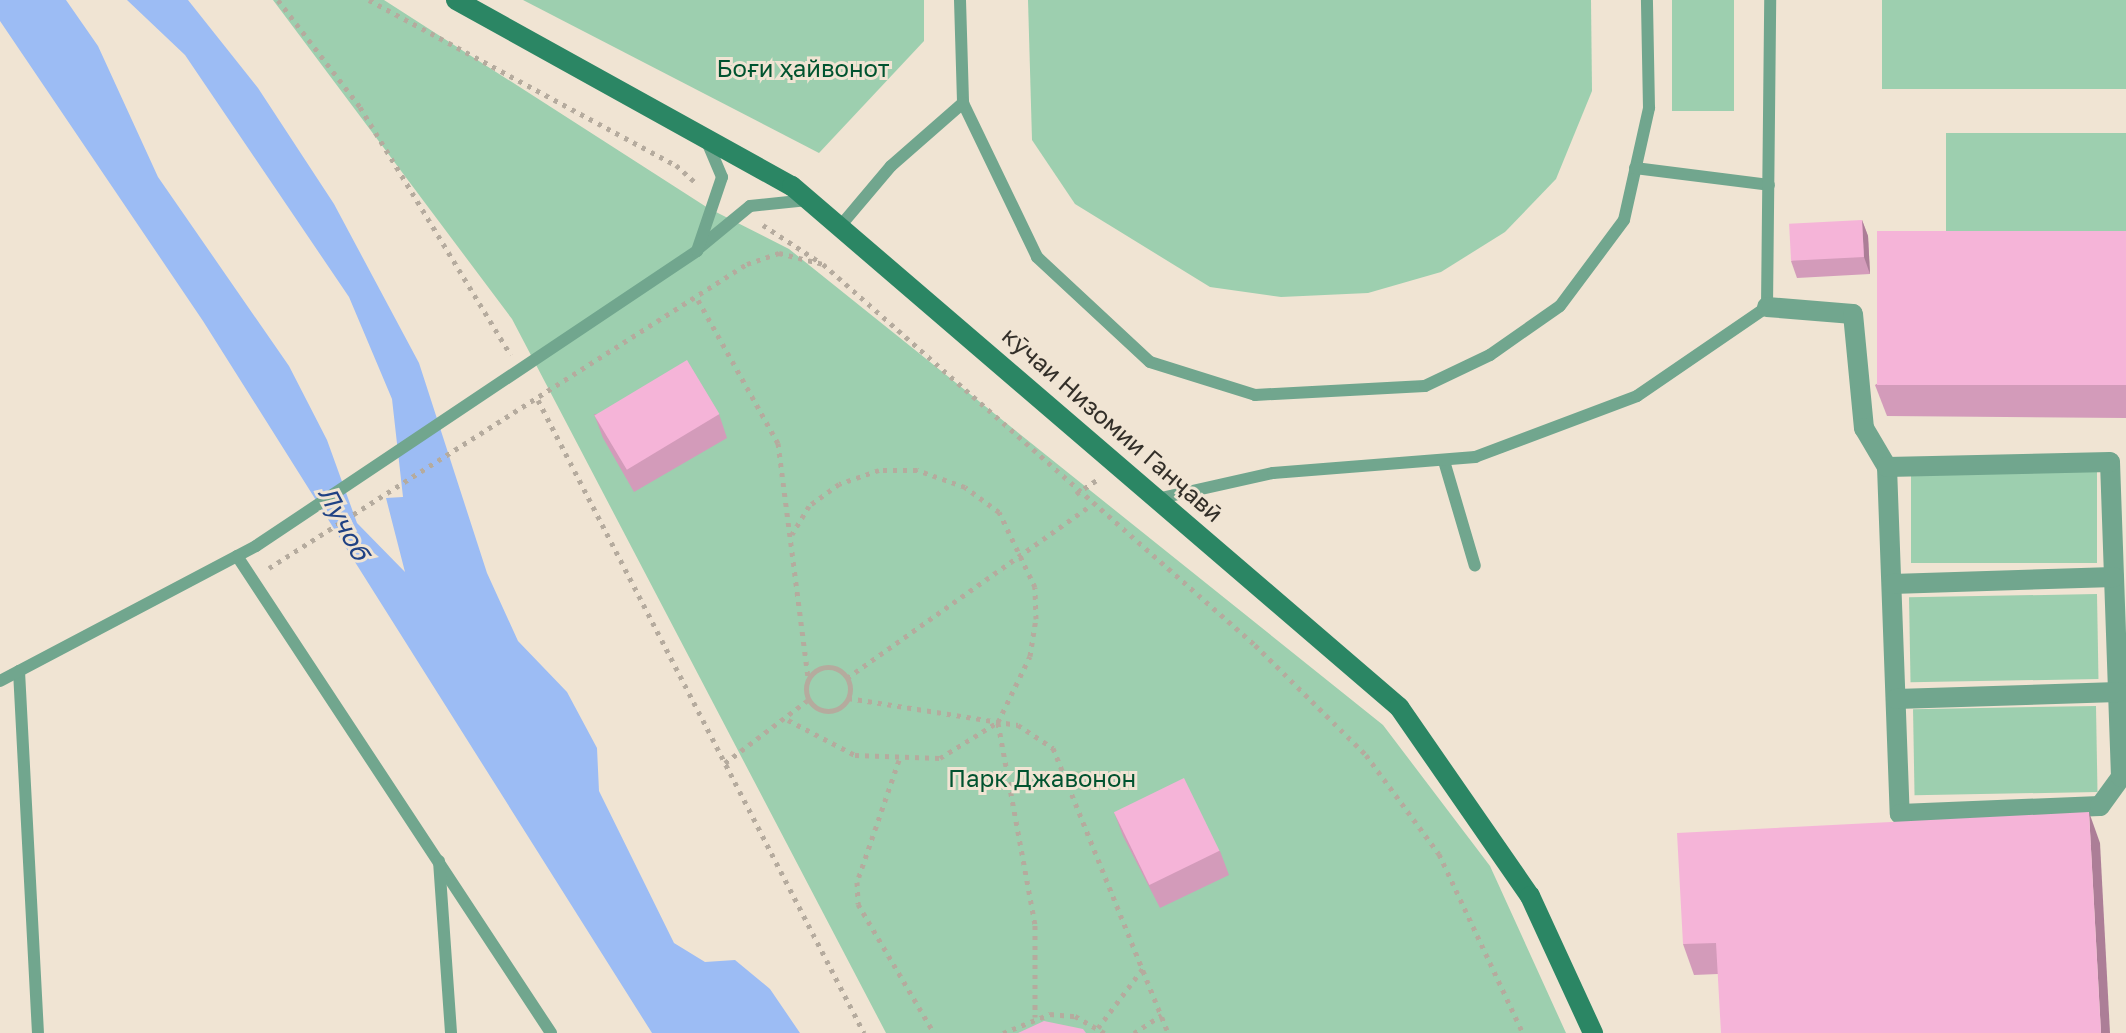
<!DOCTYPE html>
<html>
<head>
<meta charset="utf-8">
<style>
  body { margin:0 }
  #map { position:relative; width:2126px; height:1033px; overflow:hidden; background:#f0e4d3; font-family:"Golos Text",sans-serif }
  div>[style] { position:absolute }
  .green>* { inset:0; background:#9dcfaf; transform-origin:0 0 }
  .water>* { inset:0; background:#9cbcf4 }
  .path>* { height:5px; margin-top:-2.5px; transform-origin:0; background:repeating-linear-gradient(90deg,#b5ab9e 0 4px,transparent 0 10px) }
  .path>.ring { margin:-2.5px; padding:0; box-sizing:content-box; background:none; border:5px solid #b5ab9e; border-radius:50% }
  .lane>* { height:12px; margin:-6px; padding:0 6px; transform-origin:6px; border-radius:6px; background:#71a68e }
  .street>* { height:20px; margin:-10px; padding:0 10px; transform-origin:10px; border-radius:10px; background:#71a68e }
  .secondary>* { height:20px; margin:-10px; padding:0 10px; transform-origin:10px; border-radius:10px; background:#2b8664 }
  .wall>* { inset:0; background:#d39bba }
  .shaded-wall>* { inset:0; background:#ac7e97 }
  .building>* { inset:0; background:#f5b4d8; transform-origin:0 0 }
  span { translate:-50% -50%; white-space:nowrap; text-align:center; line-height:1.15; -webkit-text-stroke:6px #f0e4d3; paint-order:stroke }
  .park-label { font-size:24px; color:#00532f }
  .street-label { font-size:24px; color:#332f29 }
  .water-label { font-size:26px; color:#204284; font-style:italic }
</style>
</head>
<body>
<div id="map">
  <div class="green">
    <i style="clip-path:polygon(273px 0,384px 0,708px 208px,789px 249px,1383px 725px,1490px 866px,1566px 1033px,886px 1033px,512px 319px)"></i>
    <i style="clip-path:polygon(523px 0,924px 0,924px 41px,819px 153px)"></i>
    <i style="clip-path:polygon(1028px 0,1591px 0,1592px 91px,1556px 179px,1505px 232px,1441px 272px,1368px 293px,1281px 297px,1210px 287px,1075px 204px,1032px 140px)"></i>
    <i style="left:1672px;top:0;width:62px;height:111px"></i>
    <i style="left:1882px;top:0;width:244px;height:89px"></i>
    <i style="left:2126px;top:133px;width:114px;height:180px;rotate:90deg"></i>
    <i style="left:2097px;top:467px;width:96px;height:186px;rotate:90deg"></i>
    <i style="left:2097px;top:594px;width:85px;height:188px;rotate:89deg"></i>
    <i style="left:2096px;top:706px;width:86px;height:183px;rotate:89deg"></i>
  </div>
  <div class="water">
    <i style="clip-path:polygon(0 0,66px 0,98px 46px,158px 177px,289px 366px,327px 440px,357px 523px,405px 572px,386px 498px,403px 497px,392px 399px,349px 297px,185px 55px,127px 0,188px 0,258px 88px,334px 204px,419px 363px,487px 573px,518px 641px,567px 692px,597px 748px,599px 791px,674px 943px,705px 962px,735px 960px,770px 989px,800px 1033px,652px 1033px,203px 321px,0 21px)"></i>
  </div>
  <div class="path">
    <i style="left:278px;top:0;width:135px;rotate:52.5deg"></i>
    <i style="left:360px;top:107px;width:290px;rotate:58.7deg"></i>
    <i style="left:369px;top:0;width:349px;rotate:28.3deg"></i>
    <i style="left:676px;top:165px;width:28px;rotate:42deg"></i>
    <i style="left:763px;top:225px;width:66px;rotate:33.2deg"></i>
    <i style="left:698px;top:300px;width:164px;rotate:60.8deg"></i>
    <i style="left:778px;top:443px;width:236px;rotate:82.7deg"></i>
    <i style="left:538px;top:400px;width:712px;rotate:62.75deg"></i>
    <i style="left:1076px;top:494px;width:27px;rotate:-34deg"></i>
    <i style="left:269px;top:568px;width:566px;rotate:-32.46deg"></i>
    <i style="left:747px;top:264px;width:34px;rotate:-19deg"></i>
    <i style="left:779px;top:253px;width:45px;rotate:14deg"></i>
    <i style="left:823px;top:264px;width:576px;rotate:41.41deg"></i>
    <i style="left:1255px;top:645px;width:156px;rotate:44.7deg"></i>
    <i style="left:1366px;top:755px;width:123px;rotate:53.6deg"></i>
    <i style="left:1439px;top:854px;width:198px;rotate:64.9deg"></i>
    <i class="ring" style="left:806px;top:667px;width:39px;height:39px"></i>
    <i style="left:847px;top:678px;width:298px;rotate:-35.3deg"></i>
    <i style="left:848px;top:698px;width:172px;rotate:9deg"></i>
    <i style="left:1018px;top:725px;width:42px;rotate:33.3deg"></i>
    <i style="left:1053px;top:748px;width:307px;rotate:68deg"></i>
    <i style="left:788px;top:720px;width:76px;rotate:27.6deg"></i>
    <i style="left:855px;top:755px;width:85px;rotate:2deg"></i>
    <i style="left:940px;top:758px;width:68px;rotate:-31.8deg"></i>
    <i style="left:998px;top:722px;width:73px;rotate:-64.1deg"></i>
    <i style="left:1030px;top:656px;width:37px;rotate:-81deg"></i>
    <i style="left:1036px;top:619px;width:32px;rotate:-92deg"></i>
    <i style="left:1035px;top:587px;width:83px;rotate:-115.6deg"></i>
    <i style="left:999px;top:512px;width:42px;rotate:-143.7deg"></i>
    <i style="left:965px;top:487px;width:51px;rotate:-160.5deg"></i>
    <i style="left:917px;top:470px;width:38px;rotate:180deg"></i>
    <i style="left:879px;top:470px;width:42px;rotate:160.7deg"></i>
    <i style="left:839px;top:484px;width:37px;rotate:144deg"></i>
    <i style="left:809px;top:506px;width:33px;rotate:121deg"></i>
    <i style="left:998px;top:723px;width:205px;rotate:79.6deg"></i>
    <i style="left:1035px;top:925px;width:92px;rotate:90deg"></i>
    <i style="left:899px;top:760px;width:129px;rotate:109deg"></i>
    <i style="left:857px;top:882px;width:22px;rotate:87deg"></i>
    <i style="left:858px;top:904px;width:150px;rotate:59.5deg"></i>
    <i style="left:725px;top:763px;width:104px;rotate:-37.2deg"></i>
    <i style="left:1098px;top:1028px;width:76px;rotate:-53deg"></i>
    <i style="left:1003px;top:1033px;width:51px;rotate:-22deg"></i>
    <i style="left:1050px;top:1014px;width:25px;rotate:5deg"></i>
    <i style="left:1075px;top:1016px;width:34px;rotate:30deg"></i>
    <i style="left:1134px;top:1033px;width:33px;rotate:-33deg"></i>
  </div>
  <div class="lane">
    <i style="left:960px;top:0;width:103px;rotate:88.3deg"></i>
    <i style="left:963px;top:103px;width:171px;rotate:64.3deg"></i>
    <i style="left:1037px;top:257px;width:154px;rotate:42.9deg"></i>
    <i style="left:1150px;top:362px;width:110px;rotate:17.4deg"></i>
    <i style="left:1255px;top:395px;width:170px;rotate:-3deg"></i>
    <i style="left:1425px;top:386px;width:72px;rotate:-25.5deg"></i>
    <i style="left:1490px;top:355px;width:85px;rotate:-35deg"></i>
    <i style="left:1560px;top:306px;width:107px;rotate:-53.3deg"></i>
    <i style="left:1624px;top:220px;width:115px;rotate:-77.4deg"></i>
    <i style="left:1649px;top:108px;width:108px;rotate:-91.1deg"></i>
    <i style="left:1635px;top:168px;width:135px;rotate:7.2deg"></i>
    <i style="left:842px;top:224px;width:76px;rotate:-49.8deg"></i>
    <i style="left:891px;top:166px;width:96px;rotate:-41.2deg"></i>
    <i style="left:699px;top:248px;width:66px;rotate:-39.5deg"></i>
    <i style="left:750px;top:206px;width:58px;rotate:-5.9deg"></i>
    <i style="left:1444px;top:461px;width:109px;rotate:73.6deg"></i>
    <i style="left:1161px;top:498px;width:115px;rotate:-12.6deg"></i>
    <i style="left:1273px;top:473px;width:203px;rotate:-4.5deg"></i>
    <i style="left:1475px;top:457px;width:173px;rotate:-20.6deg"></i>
    <i style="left:1637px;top:396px;width:158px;rotate:-34.4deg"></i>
    <i style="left:1767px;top:307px;width:307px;rotate:-89.4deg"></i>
    <i style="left:237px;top:556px;width:571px;rotate:56.64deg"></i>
    <i style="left:19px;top:671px;width:362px;rotate:87deg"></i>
    <i style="left:0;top:681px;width:289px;rotate:-27.8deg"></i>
    <i style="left:256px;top:546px;width:531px;rotate:-33.78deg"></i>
    <i style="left:697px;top:251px;width:78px;rotate:-71.3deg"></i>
    <i style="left:722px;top:177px;width:43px;rotate:-113deg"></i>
    <i style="left:439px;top:861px;width:172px;rotate:86deg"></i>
  </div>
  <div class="street">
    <i style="left:1767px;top:307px;width:86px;rotate:4.7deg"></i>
    <i style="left:1853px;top:314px;width:115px;rotate:84.5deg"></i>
    <i style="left:1864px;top:428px;width:45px;rotate:59.5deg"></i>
    <i style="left:1887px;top:467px;width:347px;rotate:87.9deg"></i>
    <i style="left:1900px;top:814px;width:200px;rotate:-2.3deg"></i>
    <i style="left:2100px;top:806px;width:36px;rotate:-54deg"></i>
    <i style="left:2121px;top:777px;width:315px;rotate:-92deg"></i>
    <i style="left:2110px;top:462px;width:223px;rotate:178.7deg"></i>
    <i style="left:1892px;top:584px;width:222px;rotate:-1.8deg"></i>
    <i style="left:1896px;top:699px;width:222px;rotate:-1.8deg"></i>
  </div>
  <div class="secondary">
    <i style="left:456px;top:0;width:384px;rotate:29deg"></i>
    <i style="left:792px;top:186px;width:800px;rotate:40.64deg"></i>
    <i style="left:1399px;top:707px;width:230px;rotate:55.3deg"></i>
    <i style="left:1530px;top:896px;width:151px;rotate:65.3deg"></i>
  </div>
  <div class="wall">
    <i style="clip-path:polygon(1862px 220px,1868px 236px,1870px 274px,1797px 278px,1791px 261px)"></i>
    <i style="clip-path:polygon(2126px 233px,2126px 418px,1887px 416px,1875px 385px)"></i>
    <i style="clip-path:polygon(594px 414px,719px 414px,727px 438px,634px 492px,603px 438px)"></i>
    <i style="clip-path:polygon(1114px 812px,1220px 851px,1229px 875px,1160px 908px,1123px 836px)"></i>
    <i style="clip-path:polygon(2100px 843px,1718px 974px,1694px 975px,1683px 944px)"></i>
  </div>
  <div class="shaded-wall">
    <i style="clip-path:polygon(1862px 220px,1868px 236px,1870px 274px,1864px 257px)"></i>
    <i style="clip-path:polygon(2089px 812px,2100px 843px,2110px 1033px,2101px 1033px)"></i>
  </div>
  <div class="building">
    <i style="left:1862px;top:220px;width:37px;height:73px;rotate:87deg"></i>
    <i style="left:1877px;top:231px;width:249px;height:154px"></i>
    <i style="left:687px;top:360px;width:63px;height:108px;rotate:59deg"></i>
    <i style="left:1184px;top:778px;width:81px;height:78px;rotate:64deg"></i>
    <i style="clip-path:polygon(2089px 812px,2101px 1033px,1721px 1033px,1716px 943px,1683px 944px,1677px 833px)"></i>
    <i style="clip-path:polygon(1044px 1021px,1083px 1029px,1086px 1033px,1018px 1033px)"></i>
  </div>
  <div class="park-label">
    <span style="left:803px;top:68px">Боғи ҳайвонот</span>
    <span style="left:1042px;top:778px">Парк Джавонон</span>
  </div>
  <div class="street-label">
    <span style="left:1113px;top:424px;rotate:41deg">кӯчаи Низомии Ганҷавӣ</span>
  </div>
  <div class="water-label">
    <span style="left:344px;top:523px;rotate:62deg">Лучоб</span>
  </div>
</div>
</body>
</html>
